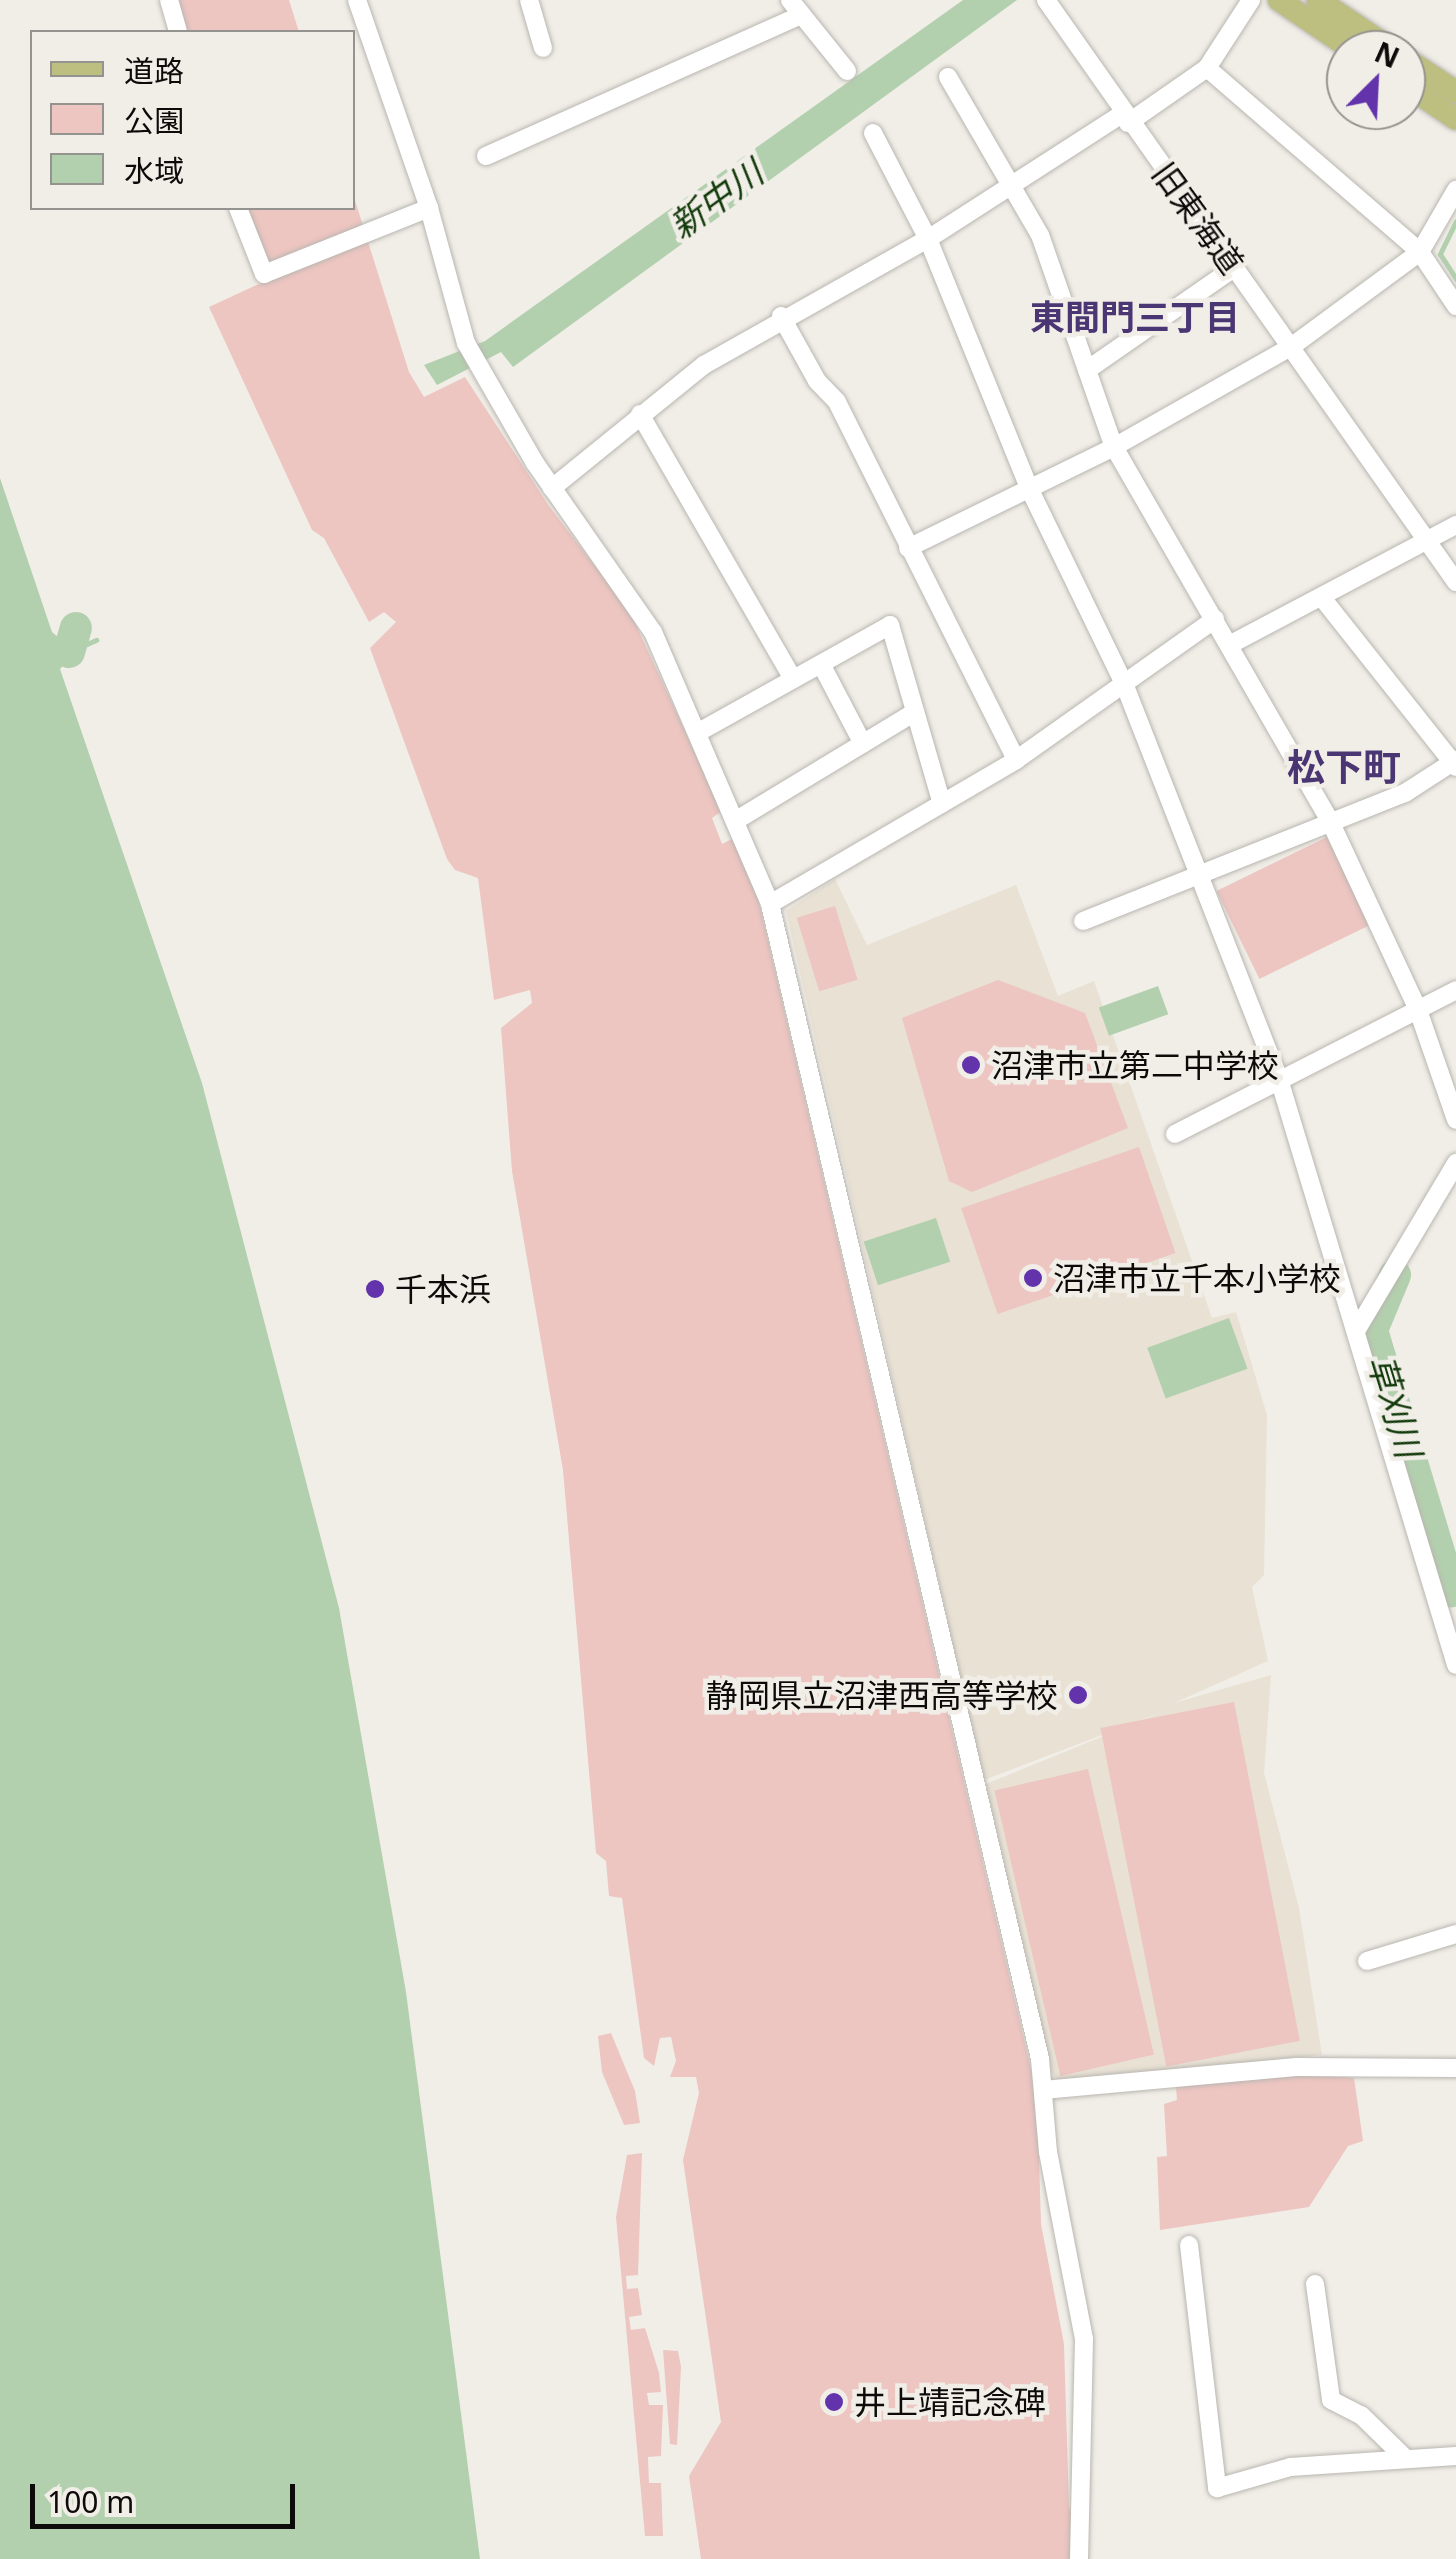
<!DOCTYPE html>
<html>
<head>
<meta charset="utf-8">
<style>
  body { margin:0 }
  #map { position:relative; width:1456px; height:2559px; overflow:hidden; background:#f1eee8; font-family:"Noto Sans","Noto Sans JP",sans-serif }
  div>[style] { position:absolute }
  .built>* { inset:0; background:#e8e1d4 }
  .green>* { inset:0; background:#edc5c1; transform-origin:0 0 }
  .water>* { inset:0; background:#b3d0ae; transform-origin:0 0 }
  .stream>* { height:5px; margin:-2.5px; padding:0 2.5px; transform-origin:2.5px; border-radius:2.5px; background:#b3d0ae }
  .river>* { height:32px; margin:-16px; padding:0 16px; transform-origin:16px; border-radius:16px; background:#b3d0ae }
  .roads { filter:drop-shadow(0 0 2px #b9b6b0) drop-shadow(0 0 2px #b9b6b0) }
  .minor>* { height:18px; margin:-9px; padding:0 9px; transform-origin:9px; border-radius:9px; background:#fff }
  .major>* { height:22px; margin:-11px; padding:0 11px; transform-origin:11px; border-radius:11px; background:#bdbf80 }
  .dots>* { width:28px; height:28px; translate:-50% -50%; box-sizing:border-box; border:5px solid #f1eee8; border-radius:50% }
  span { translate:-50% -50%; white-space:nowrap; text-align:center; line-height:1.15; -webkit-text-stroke:9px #f1eee8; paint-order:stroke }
  .street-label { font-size:32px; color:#0c0b09 }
  .poi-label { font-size:32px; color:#0c0b09 }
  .left { translate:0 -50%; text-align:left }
  .right { translate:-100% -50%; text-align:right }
  .water-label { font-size:35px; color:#133a0b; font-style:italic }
  .neighbourhood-label { font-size:35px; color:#4a3672; font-weight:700 }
  .quarter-label { font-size:38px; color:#4a3672; font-weight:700 }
  .legend { position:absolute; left:30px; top:30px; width:325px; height:180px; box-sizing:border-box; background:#f1eee8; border:2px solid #95938f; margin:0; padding:12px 18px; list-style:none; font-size:30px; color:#0c0b09 }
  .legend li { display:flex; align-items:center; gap:20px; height:50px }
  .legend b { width:50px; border:2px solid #95938f }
  .north { position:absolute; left:1326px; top:30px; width:100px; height:100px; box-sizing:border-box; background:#f1eee8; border:2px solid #95938f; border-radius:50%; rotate:24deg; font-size:28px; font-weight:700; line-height:40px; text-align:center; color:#0c0b09 }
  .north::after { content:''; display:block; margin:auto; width:35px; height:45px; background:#6333ab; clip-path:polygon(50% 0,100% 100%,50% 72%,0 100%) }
  .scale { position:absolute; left:30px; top:2484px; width:265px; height:45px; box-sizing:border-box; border:5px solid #0c0b09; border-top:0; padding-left:12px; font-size:30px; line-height:35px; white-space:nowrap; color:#0c0b09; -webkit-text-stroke:8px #f1eee8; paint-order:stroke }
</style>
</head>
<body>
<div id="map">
  <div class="built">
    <i style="clip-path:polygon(835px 879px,867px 945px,1016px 885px,1058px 996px,1094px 981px,1212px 1318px,1236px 1312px,1267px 1415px,1264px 1575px,1252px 1587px,1268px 1661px,1174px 1703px,1271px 1675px,1264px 1773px,1299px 1908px,1322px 2055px,1062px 2083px,1052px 2074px,986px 1784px,1165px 1711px,984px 1780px,786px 911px)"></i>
  </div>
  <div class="green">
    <i style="clip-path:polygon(176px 0,289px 0,299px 32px,186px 32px)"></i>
    <i style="clip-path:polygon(353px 194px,409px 372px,424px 397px,465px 377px,549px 506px,630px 612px,722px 811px,712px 818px,722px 844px,734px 838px,758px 898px,1037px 2095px,1041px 2224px,1064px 2344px,1069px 2507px,1089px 2559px,701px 2559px,689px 2476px,721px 2422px,683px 2160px,699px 2093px,696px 2077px,670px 2077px,676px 2061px,671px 2037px,660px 2038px,654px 2066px,644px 2058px,622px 1898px,609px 1896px,606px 1861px,596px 1853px,563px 1470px,512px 1171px,501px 1028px,532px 1003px,530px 990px,494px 1000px,478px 878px,455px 870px,447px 859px,370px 648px,396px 622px,384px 612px,369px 622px,324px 538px,312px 530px,209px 307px,272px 278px,245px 208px,352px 208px)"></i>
    <i style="left:1327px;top:837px;width:98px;height:123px;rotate:64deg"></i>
    <i style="left:835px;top:906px;width:77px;height:40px;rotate:73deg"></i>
    <i style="clip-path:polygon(998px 980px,1085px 1013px,1128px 1128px,972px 1192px,949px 1181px,902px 1018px)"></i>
    <i style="left:1139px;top:1147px;width:112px;height:188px;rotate:71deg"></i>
    <i style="left:1234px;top:1702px;width:345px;height:136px;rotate:79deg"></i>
    <i style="left:1088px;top:1769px;width:293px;height:96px;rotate:77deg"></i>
    <i style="clip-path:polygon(611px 2033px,635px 2091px,640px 2123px,624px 2125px,602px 2072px,598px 2036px)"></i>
    <i style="clip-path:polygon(1306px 2074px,1354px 2078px,1363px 2141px,1348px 2146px,1309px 2207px,1160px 2230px,1157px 2157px,1167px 2156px,1164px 2104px,1177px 2100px,1176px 2087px)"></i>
    <i style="clip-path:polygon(642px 2153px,638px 2275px,626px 2276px,627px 2289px,638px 2288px,642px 2315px,629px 2317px,631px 2330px,645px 2328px,659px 2373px,661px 2392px,647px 2393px,649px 2405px,663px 2405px,661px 2456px,648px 2457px,649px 2483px,661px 2483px,663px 2536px,645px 2536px,616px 2217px,627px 2155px)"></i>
    <i style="clip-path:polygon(663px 2350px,678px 2351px,681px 2367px,677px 2445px,670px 2444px)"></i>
  </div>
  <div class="water">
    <i style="clip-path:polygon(963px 0,1017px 0,513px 367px,501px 352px,437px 385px,424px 365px,485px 341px)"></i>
    <i style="clip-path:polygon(0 478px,52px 632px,67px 645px,68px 660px,60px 669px,202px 1083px,339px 1608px,406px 1992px,480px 2559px,0 2559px)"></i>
    <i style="left:1158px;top:986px;width:30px;height:63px;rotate:70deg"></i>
    <i style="left:936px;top:1218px;width:46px;height:76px;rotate:72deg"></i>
    <i style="left:1229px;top:1318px;width:54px;height:87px;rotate:70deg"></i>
  </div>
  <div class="stream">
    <i style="left:1456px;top:221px;width:37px;rotate:116deg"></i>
    <i style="left:1440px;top:254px;width:30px;rotate:57deg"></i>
    <i style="left:69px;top:652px;width:30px;rotate:-24deg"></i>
  </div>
  <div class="river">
    <i style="left:69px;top:652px;width:25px;rotate:-74deg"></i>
    <i style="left:1395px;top:1275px;width:60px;rotate:112.7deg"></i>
    <i style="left:1372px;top:1330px;width:273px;rotate:73.2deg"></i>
  </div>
  <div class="roads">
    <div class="minor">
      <i style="left:169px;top:0;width:33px;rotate:74deg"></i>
      <i style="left:357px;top:0;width:220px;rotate:70.9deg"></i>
      <i style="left:429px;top:208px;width:140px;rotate:74.7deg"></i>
      <i style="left:466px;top:343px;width:138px;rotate:60.1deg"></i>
      <i style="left:535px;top:463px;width:206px;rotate:55.1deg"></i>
      <i style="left:653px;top:632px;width:296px;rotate:66.7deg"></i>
      <i style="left:770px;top:904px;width:1186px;rotate:76.84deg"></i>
      <i style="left:1040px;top:2059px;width:93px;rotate:85.1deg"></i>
      <i style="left:1048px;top:2152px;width:190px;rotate:79.1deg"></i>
      <i style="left:1084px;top:2339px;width:220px;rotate:91.3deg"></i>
      <i style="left:529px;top:0;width:50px;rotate:73.7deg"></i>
      <i style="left:790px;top:0;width:91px;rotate:51.2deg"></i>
      <i style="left:1046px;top:0;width:712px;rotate:54.84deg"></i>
      <i style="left:1207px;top:68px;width:281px;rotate:40.8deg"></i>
      <i style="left:1420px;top:252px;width:65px;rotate:56.3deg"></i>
      <i style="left:948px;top:77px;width:183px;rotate:59.8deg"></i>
      <i style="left:1040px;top:235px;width:225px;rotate:70.8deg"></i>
      <i style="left:1114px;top:447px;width:432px;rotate:60deg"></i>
      <i style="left:1330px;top:821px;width:208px;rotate:65deg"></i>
      <i style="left:1418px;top:1010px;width:116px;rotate:70.9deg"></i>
      <i style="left:1128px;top:123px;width:96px;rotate:-34.8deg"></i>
      <i style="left:1207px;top:68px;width:81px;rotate:-57.1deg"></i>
      <i style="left:873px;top:133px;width:119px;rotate:62.6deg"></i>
      <i style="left:928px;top:239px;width:271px;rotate:67.9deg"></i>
      <i style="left:1030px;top:490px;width:218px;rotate:64.1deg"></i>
      <i style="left:1125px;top:686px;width:422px;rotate:68.6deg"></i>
      <i style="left:1279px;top:1079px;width:612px;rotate:73.19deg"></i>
      <i style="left:486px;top:156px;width:345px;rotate:-24.1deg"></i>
      <i style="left:238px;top:208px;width:71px;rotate:68.5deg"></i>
      <i style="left:264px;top:274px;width:178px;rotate:-21.8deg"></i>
      <i style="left:781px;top:316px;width:74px;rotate:61deg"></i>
      <i style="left:817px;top:381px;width:29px;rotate:46deg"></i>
      <i style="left:837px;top:402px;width:400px;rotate:63.4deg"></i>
      <i style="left:1087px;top:370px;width:180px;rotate:-34.8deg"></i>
      <i style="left:640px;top:414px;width:306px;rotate:60deg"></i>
      <i style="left:552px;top:488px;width:196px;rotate:-39deg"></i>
      <i style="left:704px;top:365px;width:257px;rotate:-29.4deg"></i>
      <i style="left:928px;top:239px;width:231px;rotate:-32.8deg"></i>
      <i style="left:908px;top:548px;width:229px;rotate:-26.1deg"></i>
      <i style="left:1114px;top:447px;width:203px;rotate:-29.5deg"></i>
      <i style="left:1291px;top:347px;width:160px;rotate:-36.4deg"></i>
      <i style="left:1420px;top:252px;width:72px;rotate:-59.9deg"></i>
      <i style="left:1323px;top:599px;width:214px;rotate:51.6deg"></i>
      <i style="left:1233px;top:643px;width:252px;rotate:-27.9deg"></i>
      <i style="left:821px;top:664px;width:90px;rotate:62.3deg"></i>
      <i style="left:697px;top:733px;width:221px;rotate:-29.2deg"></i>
      <i style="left:890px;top:625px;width:186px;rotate:73.8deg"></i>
      <i style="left:735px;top:821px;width:210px;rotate:-31.2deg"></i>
      <i style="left:770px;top:904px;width:285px;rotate:-30.3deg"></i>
      <i style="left:1016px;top:760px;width:244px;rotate:-35.3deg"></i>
      <i style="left:1083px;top:921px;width:347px;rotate:-21.7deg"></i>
      <i style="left:1405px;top:793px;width:61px;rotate:-32.9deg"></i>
      <i style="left:1175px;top:1134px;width:316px;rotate:-27.1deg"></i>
      <i style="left:1356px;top:1331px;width:196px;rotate:-59.2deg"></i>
      <i style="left:1367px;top:1961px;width:93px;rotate:-16.9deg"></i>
      <i style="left:1043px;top:2090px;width:254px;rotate:-5.2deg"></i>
      <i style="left:1296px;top:2067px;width:160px;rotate:0.4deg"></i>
      <i style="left:1189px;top:2245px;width:245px;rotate:83.4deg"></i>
      <i style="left:1217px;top:2488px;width:76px;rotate:-16deg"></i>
      <i style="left:1290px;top:2467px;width:166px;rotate:-3.8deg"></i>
      <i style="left:1315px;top:2284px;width:117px;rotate:82.1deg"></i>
      <i style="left:1331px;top:2400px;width:34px;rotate:27deg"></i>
      <i style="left:1361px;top:2415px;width:59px;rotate:44.3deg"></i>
    </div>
    <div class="major">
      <i style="left:1279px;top:0;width:89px;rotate:34deg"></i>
      <i style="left:1318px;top:0;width:90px;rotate:33.7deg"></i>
      <i style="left:1406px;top:59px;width:60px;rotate:33.4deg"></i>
      <i style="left:1406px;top:85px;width:60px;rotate:34.2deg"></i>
    </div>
  </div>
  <div class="dots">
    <i style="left:971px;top:1065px;background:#6333ab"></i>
    <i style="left:1033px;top:1278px;background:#6333ab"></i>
    <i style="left:375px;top:1289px;background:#6333ab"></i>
    <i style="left:1078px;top:1695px;background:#6333ab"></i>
    <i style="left:834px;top:2402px;background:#6333ab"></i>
  </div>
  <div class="street-label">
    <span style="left:1198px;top:218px;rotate:54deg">旧東海道</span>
  </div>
  <div class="poi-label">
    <span class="left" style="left:991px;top:1065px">沼津市立第二中学校</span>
    <span class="left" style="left:1053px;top:1278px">沼津市立千本小学校</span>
    <span class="left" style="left:395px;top:1289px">千本浜</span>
    <span class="right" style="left:1058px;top:1695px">静岡県立沼津西高等学校</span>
    <span class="left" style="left:854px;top:2402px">井上靖記念碑</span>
  </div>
  <div class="water-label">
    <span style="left:716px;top:199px;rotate:-36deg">新中川</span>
    <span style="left:1395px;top:1406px;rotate:73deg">草刈川</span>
  </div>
  <div class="neighbourhood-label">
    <span style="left:1135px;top:317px">東間門三丁目</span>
  </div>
  <div class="quarter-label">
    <span style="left:1344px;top:767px">松下町</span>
  </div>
  <ul class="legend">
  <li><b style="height:12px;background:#bdbf80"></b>道路</li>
  <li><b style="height:28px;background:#edc5c1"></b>公園</li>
  <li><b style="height:28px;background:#b3d0ae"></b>水域</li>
  </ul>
  <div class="north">N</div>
  <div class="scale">100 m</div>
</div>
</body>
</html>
